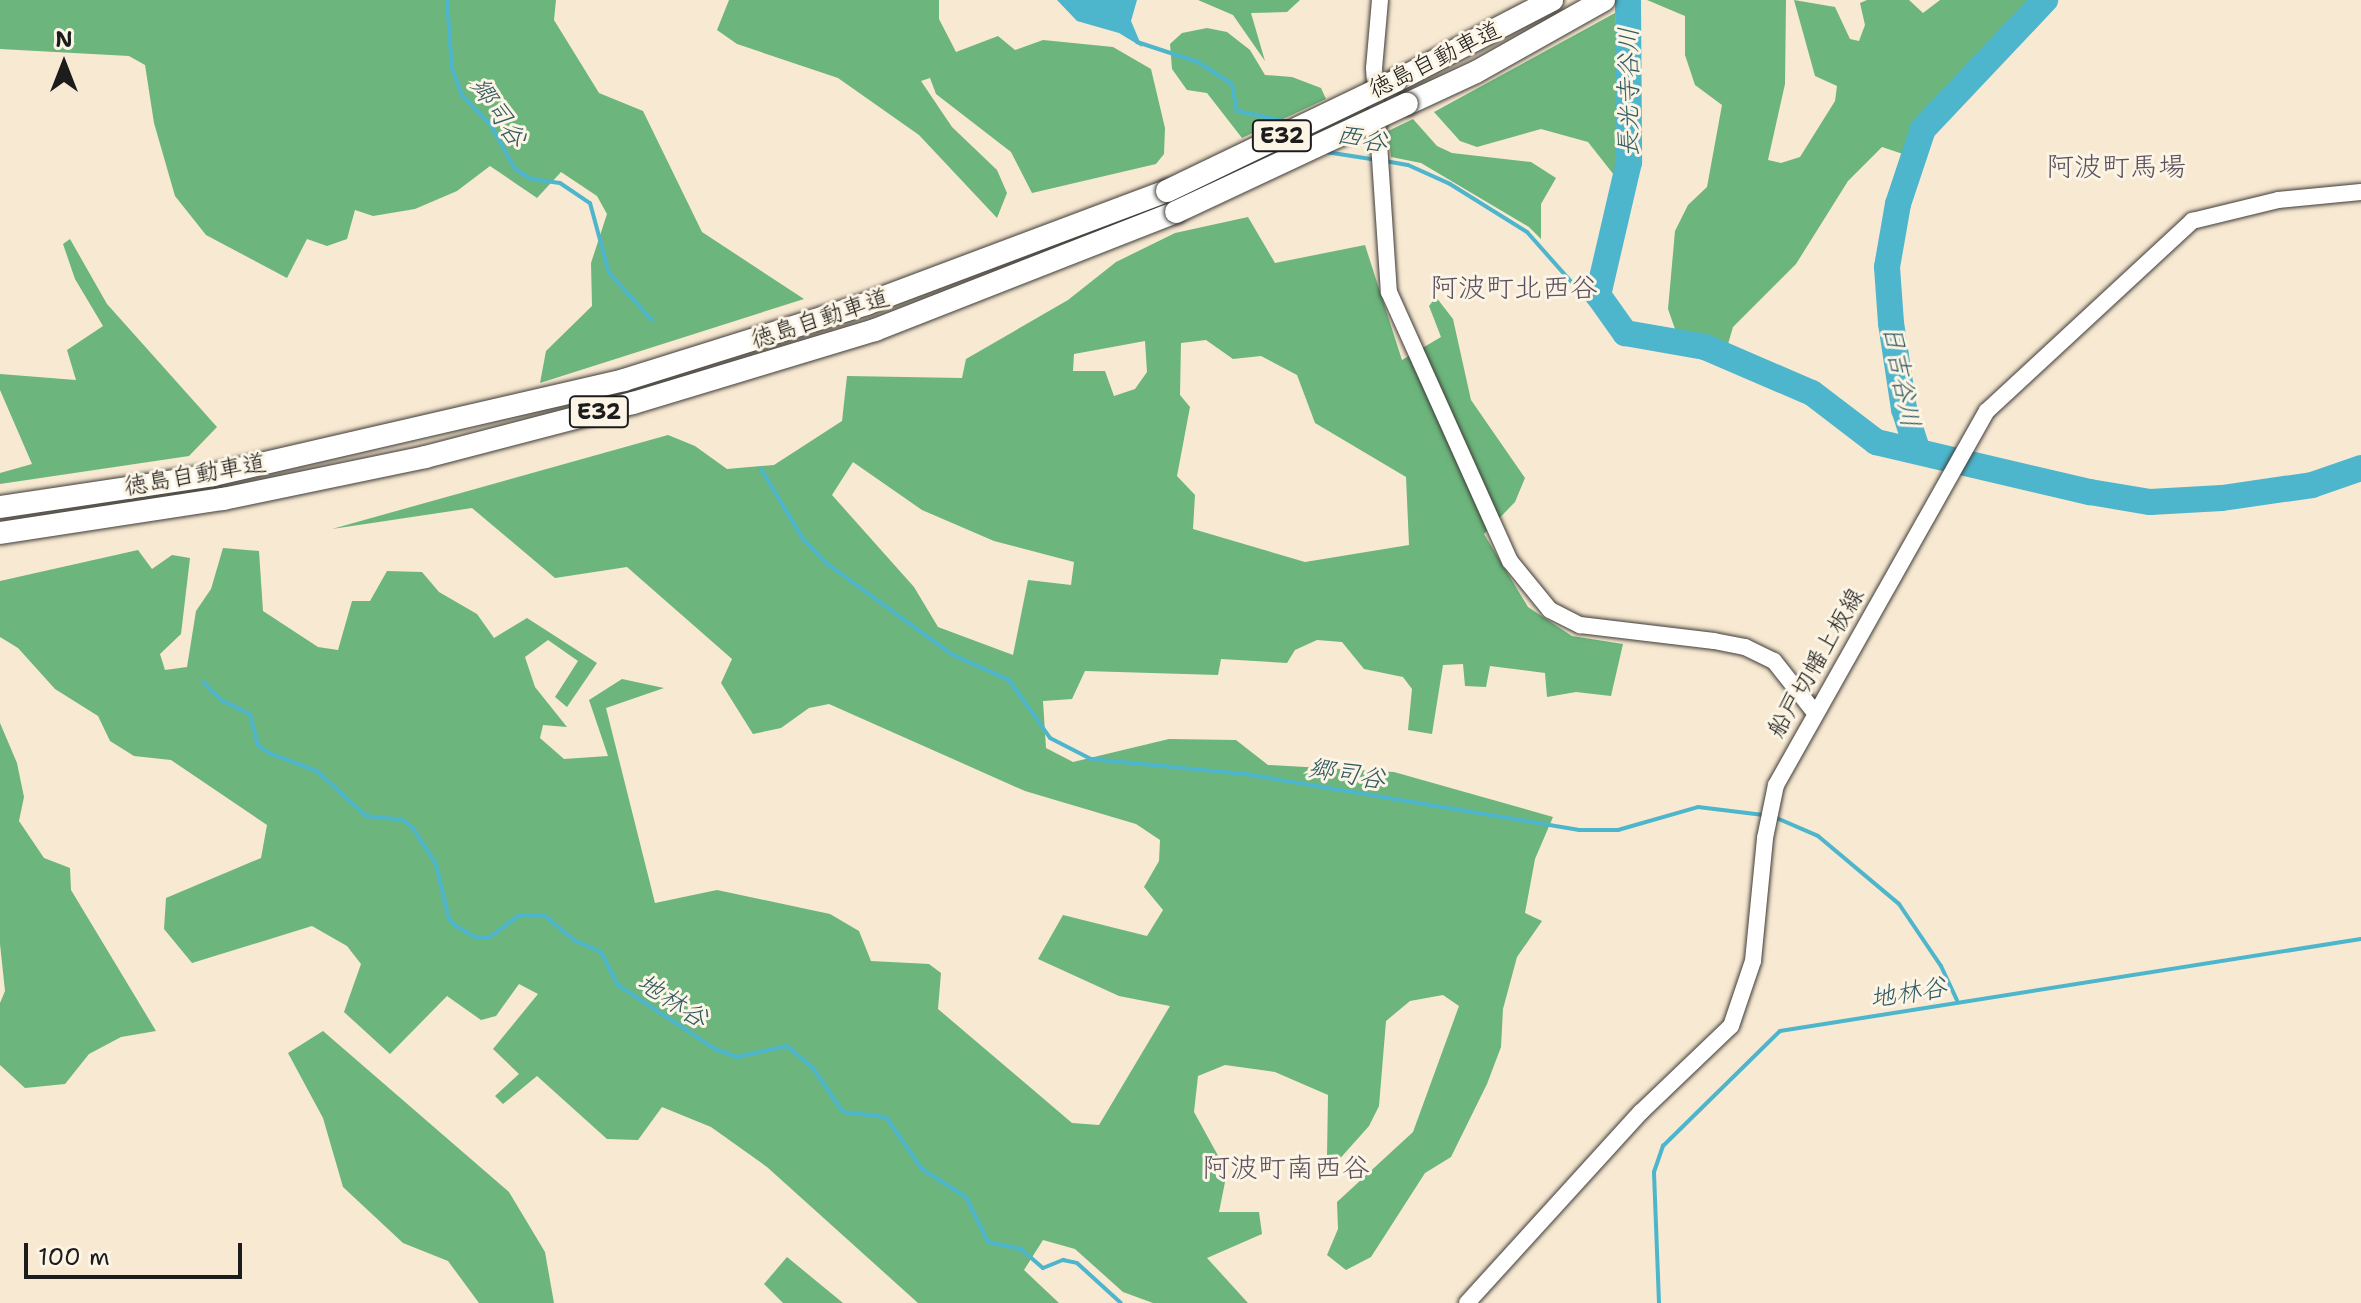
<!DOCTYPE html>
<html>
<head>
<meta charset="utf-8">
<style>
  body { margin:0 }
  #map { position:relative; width:2361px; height:1303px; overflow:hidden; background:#f8e9d2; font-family:"Shantell Sans","Klee One",sans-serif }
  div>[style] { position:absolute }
  .forest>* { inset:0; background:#6cb57c }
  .water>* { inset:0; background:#4db5cc }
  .stream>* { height:4px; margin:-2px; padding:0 2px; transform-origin:2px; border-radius:2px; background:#4db5cc }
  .river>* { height:26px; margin:-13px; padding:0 13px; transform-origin:13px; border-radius:13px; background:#4db5cc }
  .roads { filter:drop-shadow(0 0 2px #3d3b37) drop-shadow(0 0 2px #3d3b37) }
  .secondary>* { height:16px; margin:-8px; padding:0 8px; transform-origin:8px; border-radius:8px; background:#fff }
  .highway>* { height:22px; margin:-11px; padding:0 11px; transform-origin:11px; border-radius:11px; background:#fff }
  .bridges { filter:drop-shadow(0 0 2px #3d3b37) drop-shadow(0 0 2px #3d3b37) }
  .highway-bridge>* { height:22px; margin:-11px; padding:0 11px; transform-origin:11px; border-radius:11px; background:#fff }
  span { translate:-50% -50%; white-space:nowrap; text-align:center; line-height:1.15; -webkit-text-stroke:6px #fcf5e5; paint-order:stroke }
  .shield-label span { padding:2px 6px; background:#fcf5e5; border:2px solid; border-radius:6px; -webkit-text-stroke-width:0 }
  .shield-label { font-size:22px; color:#1c1c1c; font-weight:700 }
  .street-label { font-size:24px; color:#1c1c1c }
  .water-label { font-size:26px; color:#305962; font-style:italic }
  .quarter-label { font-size:28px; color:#5c5161 }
  .north { position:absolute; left:24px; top:24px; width:80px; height:80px; -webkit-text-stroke:6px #fcf5e5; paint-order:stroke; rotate:0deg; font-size:22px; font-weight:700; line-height:32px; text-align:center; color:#1c1c1c }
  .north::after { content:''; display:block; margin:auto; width:28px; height:36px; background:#1c1c1c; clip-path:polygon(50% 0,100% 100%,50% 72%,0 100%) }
  .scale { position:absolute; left:24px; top:1243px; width:218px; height:36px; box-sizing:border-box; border:4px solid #1c1c1c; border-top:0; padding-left:10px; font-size:24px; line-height:28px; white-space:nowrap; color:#1c1c1c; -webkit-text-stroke:6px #fcf5e5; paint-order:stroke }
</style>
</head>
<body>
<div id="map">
  <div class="forest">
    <i style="clip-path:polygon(0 0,556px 0,554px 20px,599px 93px,643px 111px,702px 232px,804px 299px,540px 383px,546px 351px,592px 306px,591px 263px,607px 214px,597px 196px,561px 172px,537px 198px,490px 166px,457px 191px,415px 209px,373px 216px,355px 210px,347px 239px,327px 246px,307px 239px,287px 278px,206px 235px,175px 196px,154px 123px,145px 65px,129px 56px,0 49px)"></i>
    <i style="clip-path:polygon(729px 0,939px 0,939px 19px,956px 52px,998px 36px,1015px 50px,1043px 40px,1113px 47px,1151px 69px,1165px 128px,1164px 154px,1156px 164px,1032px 193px,1011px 152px,936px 94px,930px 78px,921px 81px,952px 127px,997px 170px,1007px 193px,997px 218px,919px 135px,838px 78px,737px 44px,717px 30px)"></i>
    <i style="clip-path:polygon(1198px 0,1300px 0,1287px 12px,1251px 13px,1265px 61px,1233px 15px)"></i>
    <i style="clip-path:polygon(1647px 0,1786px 0,1785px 84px,1768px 160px,1781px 163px,1800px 157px,1835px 101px,1837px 86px,1815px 76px,1794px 0,1835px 7px,1850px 39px,1859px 41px,1865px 25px,1860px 3px,1867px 0,1909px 0,1923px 13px,1940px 0,2036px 0,1919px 124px,1906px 155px,1882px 147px,1848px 181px,1796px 264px,1733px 327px,1728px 344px,1675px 329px,1668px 309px,1675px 231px,1688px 205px,1707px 187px,1722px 105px,1695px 85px,1685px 55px,1685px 16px)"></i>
    <i style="clip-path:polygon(1615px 13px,1622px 152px,1618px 180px,1588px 142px,1541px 129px,1477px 147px,1460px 141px,1434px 112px)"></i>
    <i style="clip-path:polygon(1207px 28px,1227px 32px,1250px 50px,1265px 75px,1292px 77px,1321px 88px,1326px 99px,1242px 138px,1207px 93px,1187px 90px,1172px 69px,1170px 44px,1182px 33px)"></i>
    <i style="clip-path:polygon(1413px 119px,1437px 146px,1452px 153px,1531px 162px,1556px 178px,1541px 204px,1541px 239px,1529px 227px,1421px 163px,1391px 157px,1388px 131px)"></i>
    <i style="clip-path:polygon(evenodd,1248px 217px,1275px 263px,1365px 245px,1402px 360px,1441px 337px,1429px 306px,1436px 297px,1453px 319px,1471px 400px,1525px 478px,1515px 502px,1484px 534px,1528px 607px,1572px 636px,1623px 644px,1611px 696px,1576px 692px,1547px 697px,1545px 673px,1490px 666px,1486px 687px,1465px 686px,1463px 664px,1443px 665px,1432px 734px,1408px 730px,1412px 689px,1403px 677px,1364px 669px,1342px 642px,1317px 640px,1295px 650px,1287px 663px,1221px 659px,1218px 675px,1085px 671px,1072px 699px,1043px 701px,1046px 748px,1073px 762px,1169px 739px,1236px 740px,1268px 765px,1394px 772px,1553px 817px,1535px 859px,1525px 913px,1542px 921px,1517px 957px,1503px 1009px,1501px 1047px,1487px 1084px,1451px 1157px,1425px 1173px,1371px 1257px,1346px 1270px,1327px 1255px,1338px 1229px,1337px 1202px,1413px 1132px,1459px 1006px,1443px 995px,1410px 1001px,1386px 1021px,1379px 1106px,1369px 1126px,1336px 1163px,1327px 1156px,1328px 1095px,1275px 1072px,1225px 1065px,1198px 1076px,1194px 1112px,1227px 1172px,1219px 1212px,1259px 1212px,1262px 1234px,1207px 1258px,1248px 1303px,1153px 1303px,1123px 1292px,1075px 1249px,1043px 1240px,1024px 1270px,1059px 1303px,918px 1303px,767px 1167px,711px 1127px,662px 1107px,638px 1140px,607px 1139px,537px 1076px,503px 1104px,495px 1096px,519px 1074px,493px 1049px,538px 994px,519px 984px,496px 1016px,481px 1020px,447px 996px,390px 1054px,344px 1012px,361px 964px,347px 946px,312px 926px,192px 963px,164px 929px,166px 898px,261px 858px,267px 825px,171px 760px,134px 756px,110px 741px,98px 716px,55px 689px,18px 648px,0 637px,0 581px,138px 550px,152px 569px,172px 555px,190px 558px,181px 634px,160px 654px,165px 670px,187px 667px,196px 611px,211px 589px,223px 548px,259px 551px,263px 611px,318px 647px,338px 650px,352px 601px,370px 601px,387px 571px,422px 572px,439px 592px,477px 614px,494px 638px,527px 618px,597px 663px,567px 707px,555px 697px,578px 661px,548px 640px,525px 657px,535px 687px,567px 727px,543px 725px,540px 738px,564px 759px,608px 756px,589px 700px,622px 679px,664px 688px,606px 708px,655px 903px,717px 890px,830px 914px,859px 931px,871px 961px,929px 964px,941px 973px,938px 1009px,1072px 1123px,1099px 1125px,1170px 1006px,1119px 996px,1038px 959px,1063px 915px,1147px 936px,1163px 910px,1144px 887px,1159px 861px,1160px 840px,1136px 824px,1025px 791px,829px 704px,809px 708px,781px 728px,753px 734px,721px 683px,732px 659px,627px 567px,555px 578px,472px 508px,332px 529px,668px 435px,695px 446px,727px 469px,774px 465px,842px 421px,847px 376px,962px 378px,966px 359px,1068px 300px,1116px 262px,1175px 233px,1248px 217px,1206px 340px,1233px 359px,1261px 356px,1297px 375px,1315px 423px,1406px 477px,1409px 545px,1305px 562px,1193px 529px,1195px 495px,1177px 476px,1190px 407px,1180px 395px,1181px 343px,1206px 340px,1248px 217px,1145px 341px,1147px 372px,1135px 389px,1114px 396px,1105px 371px,1073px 371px,1074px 354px,1145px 341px,1248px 217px,853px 462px,922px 510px,994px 541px,1074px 562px,1071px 585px,1028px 580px,1013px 655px,938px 627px,914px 587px,832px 495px,853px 462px)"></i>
    <i style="clip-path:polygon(70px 239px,107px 304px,217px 427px,189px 456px,0 484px,0 473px,32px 464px,0 390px,0 374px,76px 380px,67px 350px,103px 326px,75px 279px,63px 244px)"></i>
    <i style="clip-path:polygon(0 723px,17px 763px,24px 797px,19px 821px,44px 858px,70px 868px,71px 890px,156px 1031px,121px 1037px,89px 1054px,65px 1084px,25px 1088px,0 1065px,0 1003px,5px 991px,0 944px)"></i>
    <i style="clip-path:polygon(323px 1031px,509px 1192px,545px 1252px,554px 1303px,479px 1303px,448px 1261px,403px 1243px,343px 1187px,323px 1118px,288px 1053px)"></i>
    <i style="clip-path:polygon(787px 1257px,843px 1303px,783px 1303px,764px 1284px)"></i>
  </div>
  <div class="water">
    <i style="clip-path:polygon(1057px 0,1137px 0,1131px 21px,1142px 47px,1119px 33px,1077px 21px)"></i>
  </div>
  <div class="stream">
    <i style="left:447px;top:0;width:68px;rotate:85.8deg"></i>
    <i style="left:452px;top:68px;width:29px;rotate:70deg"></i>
    <i style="left:462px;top:95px;width:40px;rotate:46deg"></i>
    <i style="left:490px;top:124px;width:51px;rotate:60.9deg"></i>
    <i style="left:515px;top:169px;width:19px;rotate:32deg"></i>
    <i style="left:531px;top:179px;width:29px;rotate:8deg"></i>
    <i style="left:560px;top:183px;width:36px;rotate:34deg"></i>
    <i style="left:590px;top:203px;width:73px;rotate:74.8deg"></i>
    <i style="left:609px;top:273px;width:64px;rotate:47.5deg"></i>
    <i style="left:1137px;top:42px;width:64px;rotate:18.2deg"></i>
    <i style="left:1198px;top:62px;width:40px;rotate:32.9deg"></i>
    <i style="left:1232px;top:84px;width:27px;rotate:80deg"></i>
    <i style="left:1237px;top:111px;width:53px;rotate:11.9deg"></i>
    <i style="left:1326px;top:152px;width:52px;rotate:8.9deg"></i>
    <i style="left:1385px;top:161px;width:23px;rotate:10deg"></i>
    <i style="left:1408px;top:165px;width:46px;rotate:24.3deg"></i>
    <i style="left:1450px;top:184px;width:91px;rotate:31.9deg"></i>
    <i style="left:1527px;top:232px;width:72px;rotate:48.4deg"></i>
    <i style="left:1575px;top:286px;width:25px;rotate:21deg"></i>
    <i style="left:761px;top:469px;width:82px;rotate:59deg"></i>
    <i style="left:803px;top:539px;width:32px;rotate:46deg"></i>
    <i style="left:825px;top:562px;width:156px;rotate:36.1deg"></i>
    <i style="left:951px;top:654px;width:64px;rotate:24.1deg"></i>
    <i style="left:1009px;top:680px;width:71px;rotate:54.7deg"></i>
    <i style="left:1050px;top:738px;width:46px;rotate:27.1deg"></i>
    <i style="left:1091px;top:759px;width:155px;rotate:5.6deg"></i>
    <i style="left:1245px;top:774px;width:339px;rotate:9.5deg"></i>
    <i style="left:1579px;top:830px;width:39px"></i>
    <i style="left:1618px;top:830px;width:83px;rotate:-16deg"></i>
    <i style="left:1698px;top:807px;width:66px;rotate:6.9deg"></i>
    <i style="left:203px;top:682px;width:25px;rotate:45deg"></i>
    <i style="left:221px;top:700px;width:32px;rotate:26deg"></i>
    <i style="left:250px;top:714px;width:32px;rotate:76deg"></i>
    <i style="left:258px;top:745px;width:14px;rotate:36deg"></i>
    <i style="left:269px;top:753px;width:51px;rotate:20.6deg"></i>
    <i style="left:317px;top:771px;width:67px;rotate:42.6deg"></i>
    <i style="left:366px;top:816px;width:37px;rotate:6deg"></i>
    <i style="left:403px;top:820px;width:11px;rotate:38deg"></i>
    <i style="left:412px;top:827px;width:44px;rotate:57deg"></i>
    <i style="left:436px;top:864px;width:57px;rotate:76.7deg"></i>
    <i style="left:449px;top:919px;width:10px;rotate:45deg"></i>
    <i style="left:456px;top:926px;width:22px;rotate:30deg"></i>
    <i style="left:475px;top:937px;width:15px"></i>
    <i style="left:490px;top:937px;width:36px;rotate:-37deg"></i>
    <i style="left:519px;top:915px;width:25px"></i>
    <i style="left:544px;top:915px;width:39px;rotate:40deg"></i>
    <i style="left:574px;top:940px;width:30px;rotate:24deg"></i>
    <i style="left:601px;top:952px;width:37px;rotate:63deg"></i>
    <i style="left:618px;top:985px;width:116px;rotate:33.4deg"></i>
    <i style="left:715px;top:1049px;width:23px;rotate:20deg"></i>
    <i style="left:737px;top:1057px;width:51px;rotate:-12.4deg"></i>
    <i style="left:787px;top:1046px;width:34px;rotate:40deg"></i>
    <i style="left:813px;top:1068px;width:53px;rotate:55.7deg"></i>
    <i style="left:843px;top:1112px;width:43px;rotate:6.6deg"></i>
    <i style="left:886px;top:1117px;width:63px;rotate:55.3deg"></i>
    <i style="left:922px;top:1169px;width:52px;rotate:32.5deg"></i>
    <i style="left:966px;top:1197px;width:50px;rotate:63.9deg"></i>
    <i style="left:988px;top:1242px;width:34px;rotate:12deg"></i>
    <i style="left:1021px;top:1249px;width:29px;rotate:41deg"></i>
    <i style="left:1043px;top:1268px;width:22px;rotate:-22deg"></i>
    <i style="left:1063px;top:1260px;width:14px;rotate:12deg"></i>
    <i style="left:1077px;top:1263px;width:59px;rotate:42.3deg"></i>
    <i style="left:1772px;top:816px;width:50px;rotate:23.5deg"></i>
    <i style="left:1818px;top:836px;width:106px;rotate:40deg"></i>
    <i style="left:1899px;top:904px;width:75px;rotate:55.9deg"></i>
    <i style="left:1941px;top:966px;width:38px;rotate:65deg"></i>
    <i style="left:1659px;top:1303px;width:131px;rotate:-92.2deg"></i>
    <i style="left:1654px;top:1172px;width:28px;rotate:-71deg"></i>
    <i style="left:1663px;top:1146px;width:164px;rotate:-44.5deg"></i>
    <i style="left:1780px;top:1031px;width:588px;rotate:-9deg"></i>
  </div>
  <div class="river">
    <i style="left:1628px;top:0;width:162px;rotate:89.6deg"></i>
    <i style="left:1629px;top:162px;width:137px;rotate:103.1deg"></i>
    <i style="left:1598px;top:295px;width:47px;rotate:54.6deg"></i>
    <i style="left:1625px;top:333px;width:81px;rotate:9.9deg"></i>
    <i style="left:1705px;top:347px;width:116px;rotate:23.3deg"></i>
    <i style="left:1812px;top:393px;width:81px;rotate:37.4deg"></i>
    <i style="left:1876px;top:442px;width:220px;rotate:13.2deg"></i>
    <i style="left:2090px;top:492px;width:61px;rotate:9.5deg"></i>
    <i style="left:2150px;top:502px;width:72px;rotate:-3.2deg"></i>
    <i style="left:2222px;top:498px;width:91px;rotate:-8.2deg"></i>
    <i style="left:2312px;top:485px;width:52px;rotate:-19.1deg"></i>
    <i style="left:1917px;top:449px;width:42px;rotate:-108deg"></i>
    <i style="left:1904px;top:409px;width:87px;rotate:-98.6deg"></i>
    <i style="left:1891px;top:323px;width:56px;rotate:-94.1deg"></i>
    <i style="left:1887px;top:267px;width:64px;rotate:-80.1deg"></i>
    <i style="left:1898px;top:204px;width:79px;rotate:-71.6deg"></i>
    <i style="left:1923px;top:129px;width:178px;rotate:-46.6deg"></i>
  </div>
  <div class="roads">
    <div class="secondary">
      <i style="left:1380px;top:0;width:68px;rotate:95deg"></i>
      <i style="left:1374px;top:68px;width:225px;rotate:86.2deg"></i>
      <i style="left:1389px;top:292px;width:295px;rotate:65.8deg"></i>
      <i style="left:1510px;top:561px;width:63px;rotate:50.8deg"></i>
      <i style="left:1550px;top:610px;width:34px;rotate:27deg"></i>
      <i style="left:1580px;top:625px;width:135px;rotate:6.8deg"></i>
      <i style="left:1714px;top:641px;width:32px;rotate:11deg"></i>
      <i style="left:1745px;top:647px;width:32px;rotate:26deg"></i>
      <i style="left:1774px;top:661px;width:66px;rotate:51.7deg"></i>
      <i style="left:1467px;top:1303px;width:258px;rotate:-47.7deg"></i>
      <i style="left:1641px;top:1112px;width:124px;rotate:-43.7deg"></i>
      <i style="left:1731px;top:1026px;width:69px;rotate:-71.3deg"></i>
      <i style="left:1753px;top:961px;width:124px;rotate:-84.4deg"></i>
      <i style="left:1765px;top:838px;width:54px;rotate:-78.3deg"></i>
      <i style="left:1776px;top:785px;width:429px;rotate:-60.6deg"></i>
      <i style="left:1987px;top:411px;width:280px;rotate:-42.8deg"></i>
      <i style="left:2192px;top:221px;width:89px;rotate:-13.7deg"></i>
      <i style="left:2278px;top:200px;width:83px;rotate:-5.5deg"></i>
    </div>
    <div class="highway">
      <i style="left:1396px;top:81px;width:176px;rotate:-27.4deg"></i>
      <i style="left:1407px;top:104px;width:76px;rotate:-24.9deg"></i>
      <i style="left:1476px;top:72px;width:147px;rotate:-29.4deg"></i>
      <i style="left:0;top:507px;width:215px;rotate:-8.5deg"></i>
      <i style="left:213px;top:475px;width:422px;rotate:-13deg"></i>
      <i style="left:624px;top:380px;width:254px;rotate:-17.4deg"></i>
      <i style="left:866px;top:304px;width:322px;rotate:-20.6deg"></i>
      <i style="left:0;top:533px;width:226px;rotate:-8.7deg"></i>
      <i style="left:223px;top:499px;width:206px;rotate:-11.7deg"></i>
      <i style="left:425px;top:457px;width:215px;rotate:-14.6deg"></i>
      <i style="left:633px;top:403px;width:253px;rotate:-16.8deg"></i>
      <i style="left:875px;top:330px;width:323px;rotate:-21.4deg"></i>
    </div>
  </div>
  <div class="bridges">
    <div class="highway-bridge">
      <i style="left:1167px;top:191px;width:254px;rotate:-25.7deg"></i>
      <i style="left:1176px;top:212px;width:255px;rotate:-25.1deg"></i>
    </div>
  </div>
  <div class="shield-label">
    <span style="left:1282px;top:136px">E32</span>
    <span style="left:599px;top:412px">E32</span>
  </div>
  <div class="street-label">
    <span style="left:1435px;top:60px;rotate:-26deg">徳島自動車道</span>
    <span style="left:820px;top:319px;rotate:-18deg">徳島自動車道</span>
    <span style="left:195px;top:475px;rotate:-10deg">徳島自動車道</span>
    <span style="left:1816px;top:663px;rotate:-60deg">船戸切幡上板線</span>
  </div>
  <div class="water-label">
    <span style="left:1628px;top:92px;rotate:-90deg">長光寺谷川</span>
    <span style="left:499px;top:112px;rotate:56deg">郷司谷</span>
    <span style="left:1362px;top:138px;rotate:11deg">西谷</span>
    <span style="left:1902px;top:376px;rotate:79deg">日吉谷川</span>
    <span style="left:1347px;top:773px;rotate:10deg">郷司谷</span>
    <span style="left:1908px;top:992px;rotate:-9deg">地林谷</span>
    <span style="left:673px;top:1000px;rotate:33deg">地林谷</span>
  </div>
  <div class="quarter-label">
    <span style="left:2116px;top:166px">阿波町馬場</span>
    <span style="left:1514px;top:287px">阿波町北西谷</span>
    <span style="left:1286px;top:1167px">阿波町南西谷</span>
  </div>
  <div class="north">N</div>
  <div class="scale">100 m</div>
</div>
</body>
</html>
